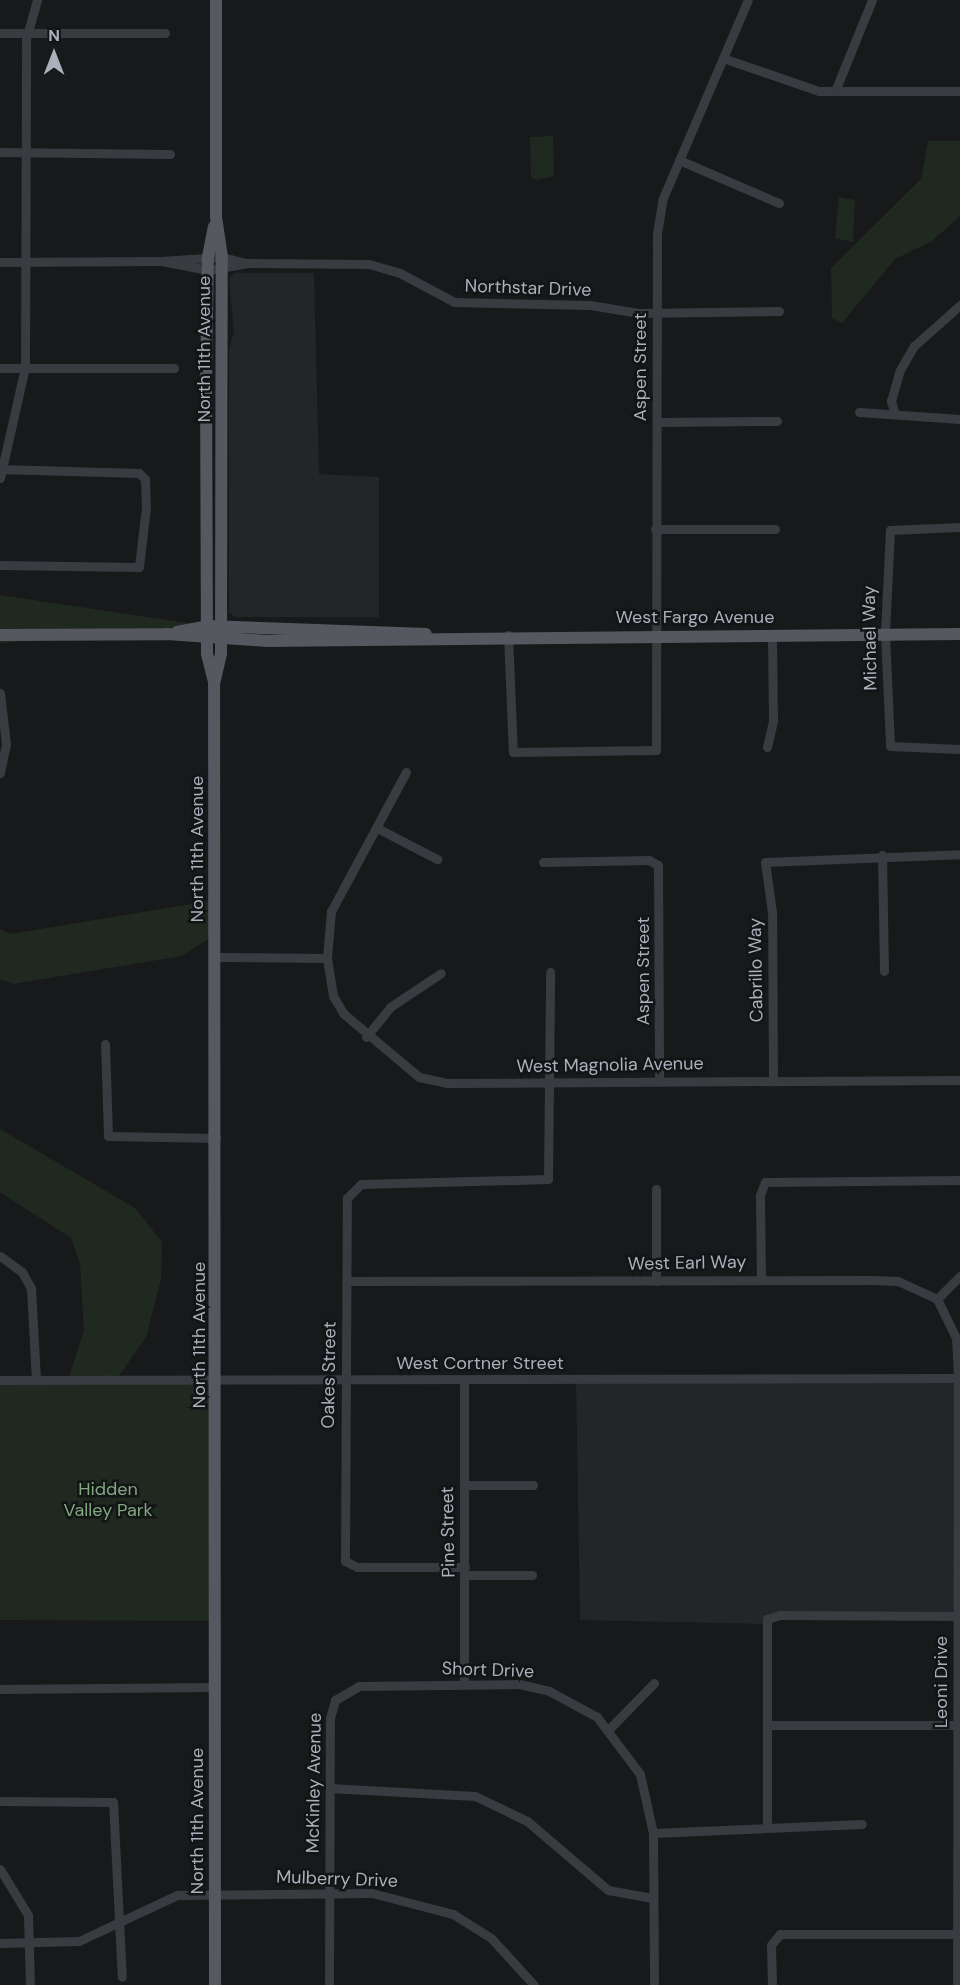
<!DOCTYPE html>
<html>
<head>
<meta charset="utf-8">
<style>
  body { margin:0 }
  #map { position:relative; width:960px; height:1985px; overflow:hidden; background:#18191b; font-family:"DM Sans",sans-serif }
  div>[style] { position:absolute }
  .built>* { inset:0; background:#242528 }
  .green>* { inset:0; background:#202920 }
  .minor>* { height:9px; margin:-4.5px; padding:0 4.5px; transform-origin:4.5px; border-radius:4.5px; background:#393b40 }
  .major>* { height:12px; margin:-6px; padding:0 6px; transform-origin:6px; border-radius:6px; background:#55585f }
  span { translate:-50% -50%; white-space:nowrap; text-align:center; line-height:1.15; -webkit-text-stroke:5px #131416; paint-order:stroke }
  .street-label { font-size:18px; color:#aab1bb }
  .park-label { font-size:18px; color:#82a880 }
  .north { position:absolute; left:24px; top:24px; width:60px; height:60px; -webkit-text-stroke:4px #131416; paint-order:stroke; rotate:0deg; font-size:16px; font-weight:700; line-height:24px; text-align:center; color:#aab1bb }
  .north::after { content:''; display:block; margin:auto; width:21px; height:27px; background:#aab1bb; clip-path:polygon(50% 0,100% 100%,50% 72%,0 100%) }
</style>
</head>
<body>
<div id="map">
  <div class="built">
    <i style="clip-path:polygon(235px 273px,314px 273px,319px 474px,379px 477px,379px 617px,235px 617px,229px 612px,229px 351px,234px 331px,229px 278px)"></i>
    <i style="clip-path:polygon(958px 1378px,957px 1616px,780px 1615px,765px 1624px,580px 1620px,576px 1379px)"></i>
  </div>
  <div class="green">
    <i style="clip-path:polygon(553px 136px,554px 176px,536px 180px,531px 177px,530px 137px)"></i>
    <i style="clip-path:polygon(928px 141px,960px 141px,960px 216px,932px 241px,895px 259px,842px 323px,832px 318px,831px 268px,921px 179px)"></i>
    <i style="clip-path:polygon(839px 197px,855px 200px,853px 242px,835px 238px)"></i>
    <i style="clip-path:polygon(0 595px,207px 626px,0 643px)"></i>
    <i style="clip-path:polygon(215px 900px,216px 934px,182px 956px,13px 984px,0 979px,0 929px,10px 934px)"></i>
    <i style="clip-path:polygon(0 1129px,135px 1208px,162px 1242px,161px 1279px,146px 1337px,116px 1380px,217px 1380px,216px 1621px,0 1620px,0 1380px,68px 1380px,84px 1330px,80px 1264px,71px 1238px,0 1192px)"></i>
  </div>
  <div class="minor">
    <i style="left:0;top:33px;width:165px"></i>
    <i style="left:723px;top:58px;width:102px;rotate:19deg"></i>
    <i style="left:819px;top:91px;width:141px"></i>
    <i style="left:835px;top:91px;width:98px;rotate:-67.9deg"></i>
    <i style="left:0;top:152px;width:170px;rotate:0.7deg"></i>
    <i style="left:679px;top:160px;width:109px;rotate:23.3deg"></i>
    <i style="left:161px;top:261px;width:61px;rotate:-3.8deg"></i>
    <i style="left:222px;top:257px;width:25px;rotate:14deg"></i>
    <i style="left:0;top:262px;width:161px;rotate:-0.4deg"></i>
    <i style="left:161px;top:261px;width:48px;rotate:10.8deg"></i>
    <i style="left:208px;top:270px;width:42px;rotate:-9.7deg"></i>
    <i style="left:249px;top:263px;width:120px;rotate:0.5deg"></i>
    <i style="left:369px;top:264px;width:32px;rotate:16deg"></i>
    <i style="left:400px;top:273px;width:61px;rotate:28.2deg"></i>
    <i style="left:454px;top:302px;width:136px;rotate:1.3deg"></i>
    <i style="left:590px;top:305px;width:50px;rotate:9.3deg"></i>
    <i style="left:639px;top:313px;width:140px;rotate:-0.8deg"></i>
    <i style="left:0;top:368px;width:174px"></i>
    <i style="left:859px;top:412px;width:101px;rotate:4deg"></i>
    <i style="left:895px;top:414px;width:14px;rotate:-107deg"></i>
    <i style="left:891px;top:401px;width:32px;rotate:-74deg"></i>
    <i style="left:900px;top:370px;width:28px;rotate:-60deg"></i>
    <i style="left:914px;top:346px;width:62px;rotate:-41.7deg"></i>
    <i style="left:657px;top:422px;width:120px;rotate:-0.5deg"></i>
    <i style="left:0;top:469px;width:139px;rotate:1.6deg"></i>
    <i style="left:139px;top:473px;width:8px;rotate:45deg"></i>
    <i style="left:145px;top:479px;width:28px;rotate:88deg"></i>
    <i style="left:146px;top:507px;width:60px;rotate:96.7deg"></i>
    <i style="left:139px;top:567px;width:139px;rotate:-179.2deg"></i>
    <i style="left:0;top:478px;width:114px;rotate:-77.3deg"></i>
    <i style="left:25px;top:367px;width:328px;rotate:-89.8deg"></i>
    <i style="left:26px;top:39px;width:41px;rotate:-74.2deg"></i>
    <i style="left:960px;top:527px;width:70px;rotate:177.5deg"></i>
    <i style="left:890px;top:530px;width:104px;rotate:92.8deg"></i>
    <i style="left:885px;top:634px;width:112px;rotate:87.4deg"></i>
    <i style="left:890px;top:746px;width:70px;rotate:2.5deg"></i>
    <i style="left:655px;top:529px;width:120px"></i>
    <i style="left:508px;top:635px;width:117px;rotate:87.6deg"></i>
    <i style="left:513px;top:752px;width:143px;rotate:-0.8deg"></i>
    <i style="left:656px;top:750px;width:516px;rotate:-89.89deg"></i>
    <i style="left:657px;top:234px;width:36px;rotate:-81deg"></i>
    <i style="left:663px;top:198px;width:215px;rotate:-66.8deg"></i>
    <i style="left:0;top:693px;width:51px;rotate:83.3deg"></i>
    <i style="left:6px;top:744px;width:30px;rotate:102deg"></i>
    <i style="left:767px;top:747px;width:28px;rotate:-77deg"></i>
    <i style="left:773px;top:720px;width:85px;rotate:-90.7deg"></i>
    <i style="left:406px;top:772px;width:158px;rotate:118.3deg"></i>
    <i style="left:331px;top:911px;width:47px;rotate:94.9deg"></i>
    <i style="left:327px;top:958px;width:38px;rotate:81deg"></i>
    <i style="left:333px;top:996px;width:21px;rotate:59deg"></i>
    <i style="left:344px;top:1014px;width:98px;rotate:40deg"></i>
    <i style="left:419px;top:1077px;width:29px;rotate:12deg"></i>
    <i style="left:447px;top:1083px;width:513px;rotate:-0.34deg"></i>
    <i style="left:377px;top:828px;width:68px;rotate:27.3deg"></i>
    <i style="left:882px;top:855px;width:116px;rotate:89deg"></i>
    <i style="left:543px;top:862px;width:106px;rotate:-1.1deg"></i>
    <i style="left:649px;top:860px;width:10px;rotate:29deg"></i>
    <i style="left:658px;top:865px;width:216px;rotate:89.7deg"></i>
    <i style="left:216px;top:957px;width:111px;rotate:0.5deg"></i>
    <i style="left:366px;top:1037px;width:38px;rotate:-51deg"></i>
    <i style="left:390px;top:1007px;width:61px;rotate:-33.7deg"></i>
    <i style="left:105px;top:1044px;width:92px;rotate:88.1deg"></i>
    <i style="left:108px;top:1136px;width:108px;rotate:1.1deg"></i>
    <i style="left:773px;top:1080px;width:168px;rotate:-90.3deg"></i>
    <i style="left:772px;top:912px;width:50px;rotate:-98deg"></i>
    <i style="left:765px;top:862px;width:195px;rotate:-2.3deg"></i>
    <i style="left:656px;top:1189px;width:92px;rotate:90deg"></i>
    <i style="left:0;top:1256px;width:27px;rotate:36deg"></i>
    <i style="left:22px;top:1272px;width:18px;rotate:61deg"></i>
    <i style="left:31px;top:1288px;width:92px;rotate:86.9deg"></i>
    <i style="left:761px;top:1279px;width:84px;rotate:-90.7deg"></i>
    <i style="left:760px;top:1195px;width:14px;rotate:-69deg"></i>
    <i style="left:765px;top:1182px;width:195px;rotate:-0.6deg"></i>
    <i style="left:348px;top:1281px;width:523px;rotate:-0.11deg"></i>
    <i style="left:871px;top:1280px;width:27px;rotate:2deg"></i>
    <i style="left:898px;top:1281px;width:43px;rotate:24.8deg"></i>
    <i style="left:937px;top:1299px;width:43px;rotate:64deg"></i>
    <i style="left:956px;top:1338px;width:40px;rotate:87.1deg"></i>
    <i style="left:958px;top:1378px;width:607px;rotate:90.09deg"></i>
    <i style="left:937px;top:1299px;width:33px;rotate:-45deg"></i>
    <i style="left:0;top:1380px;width:960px;rotate:-0.12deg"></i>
    <i style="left:464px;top:1380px;width:304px;rotate:90deg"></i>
    <i style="left:464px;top:1485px;width:69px"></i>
    <i style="left:465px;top:1567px;width:108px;rotate:180deg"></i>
    <i style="left:357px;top:1567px;width:13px;rotate:-153deg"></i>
    <i style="left:345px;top:1561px;width:363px;rotate:-89.7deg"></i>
    <i style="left:347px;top:1198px;width:20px;rotate:-45deg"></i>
    <i style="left:361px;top:1184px;width:187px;rotate:-1.5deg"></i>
    <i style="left:548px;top:1179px;width:207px;rotate:-89.4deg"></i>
    <i style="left:465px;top:1575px;width:67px"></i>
    <i style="left:0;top:1689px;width:215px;rotate:-0.5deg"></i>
    <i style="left:767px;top:1725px;width:191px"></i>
    <i style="left:610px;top:1728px;width:63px;rotate:-45.6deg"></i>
    <i style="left:330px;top:1788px;width:145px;rotate:3.2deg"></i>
    <i style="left:475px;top:1796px;width:58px;rotate:25.7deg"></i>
    <i style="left:527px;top:1821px;width:106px;rotate:40.4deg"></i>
    <i style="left:608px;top:1890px;width:45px;rotate:10.3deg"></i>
    <i style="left:0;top:1801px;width:113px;rotate:0.5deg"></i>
    <i style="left:113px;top:1802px;width:175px;rotate:87.1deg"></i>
    <i style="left:767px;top:1828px;width:209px;rotate:-90deg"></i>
    <i style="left:767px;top:1619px;width:14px;rotate:-17deg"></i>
    <i style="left:780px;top:1615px;width:180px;rotate:0.3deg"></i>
    <i style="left:653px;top:1833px;width:209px;rotate:-2.5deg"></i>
    <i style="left:0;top:1869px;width:54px;rotate:58.7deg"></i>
    <i style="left:28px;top:1915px;width:70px;rotate:88.4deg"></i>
    <i style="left:0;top:1943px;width:79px;rotate:-1.5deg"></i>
    <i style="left:79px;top:1941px;width:108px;rotate:-25.1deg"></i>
    <i style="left:177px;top:1895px;width:195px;rotate:-0.6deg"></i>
    <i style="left:372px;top:1893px;width:84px;rotate:14.5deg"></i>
    <i style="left:453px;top:1914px;width:45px;rotate:32.3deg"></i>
    <i style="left:491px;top:1938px;width:64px;rotate:47.5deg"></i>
    <i style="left:329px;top:1985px;width:267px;rotate:-89.8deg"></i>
    <i style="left:330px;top:1718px;width:19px;rotate:-74deg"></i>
    <i style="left:335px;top:1700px;width:28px;rotate:-30deg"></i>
    <i style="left:359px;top:1686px;width:160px;rotate:-0.7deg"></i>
    <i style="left:519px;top:1684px;width:31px;rotate:13deg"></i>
    <i style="left:549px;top:1691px;width:55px;rotate:28.4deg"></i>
    <i style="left:597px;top:1717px;width:71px;rotate:53deg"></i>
    <i style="left:640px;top:1774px;width:60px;rotate:77.6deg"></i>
    <i style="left:653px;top:1833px;width:152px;rotate:89.6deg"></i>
    <i style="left:772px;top:1985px;width:40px;rotate:-91.4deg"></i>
    <i style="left:771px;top:1945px;width:14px;rotate:-51deg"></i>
    <i style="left:780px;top:1934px;width:180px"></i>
  </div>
  <div class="major">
    <i style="left:177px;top:632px;width:31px;rotate:-11deg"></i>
    <i style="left:207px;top:626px;width:219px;rotate:2.1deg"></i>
    <i style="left:0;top:635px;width:167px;rotate:-0.3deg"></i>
    <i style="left:167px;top:634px;width:100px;rotate:4deg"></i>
    <i style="left:267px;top:641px;width:693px;rotate:-0.58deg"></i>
    <i style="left:214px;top:682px;width:29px;rotate:-104deg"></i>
    <i style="left:207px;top:654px;width:262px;rotate:-90.2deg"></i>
    <i style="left:206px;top:392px;width:135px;rotate:-89.2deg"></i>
    <i style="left:208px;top:257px;width:31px;rotate:-79deg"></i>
    <i style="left:215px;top:1985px;width:1301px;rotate:-90.04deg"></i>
    <i style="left:214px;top:684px;width:32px;rotate:-77deg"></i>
    <i style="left:221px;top:653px;width:396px;rotate:-89.9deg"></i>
    <i style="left:222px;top:257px;width:40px;rotate:-98.5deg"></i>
    <i style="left:216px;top:217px;width:217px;rotate:-90deg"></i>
  </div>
  <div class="street-label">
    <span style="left:528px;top:288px;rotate:2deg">Northstar Drive</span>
    <span style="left:204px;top:349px;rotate:-90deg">North 11th Avenue</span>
    <span style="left:640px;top:367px;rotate:-90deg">Aspen Street</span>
    <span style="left:695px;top:617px">West Fargo Avenue</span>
    <span style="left:870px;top:638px;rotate:-91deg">Michael Way</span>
    <span style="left:197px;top:849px;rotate:-90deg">North 11th Avenue</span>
    <span style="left:756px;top:970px;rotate:-91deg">Cabrillo Way</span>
    <span style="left:643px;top:971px;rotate:-90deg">Aspen Street</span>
    <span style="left:610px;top:1065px;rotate:-1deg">West Magnolia Avenue</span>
    <span style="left:687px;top:1263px;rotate:-1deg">West Earl Way</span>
    <span style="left:199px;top:1335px;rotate:-90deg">North 11th Avenue</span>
    <span style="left:480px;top:1363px">West Cortner Street</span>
    <span style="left:329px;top:1375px;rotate:-89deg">Oakes Street</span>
    <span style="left:448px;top:1532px;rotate:-91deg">Pine Street</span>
    <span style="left:488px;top:1670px;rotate:2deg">Short Drive</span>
    <span style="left:941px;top:1682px;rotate:-90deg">Leoni Drive</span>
    <span style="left:314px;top:1783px;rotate:-89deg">McKinley Avenue</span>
    <span style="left:197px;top:1821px;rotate:-90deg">North 11th Avenue</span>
    <span style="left:337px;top:1879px;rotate:2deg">Mulberry Drive</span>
  </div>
  <div class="park-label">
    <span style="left:108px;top:1500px">Hidden<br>Valley Park</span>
  </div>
  <div class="north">N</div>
</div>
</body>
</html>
